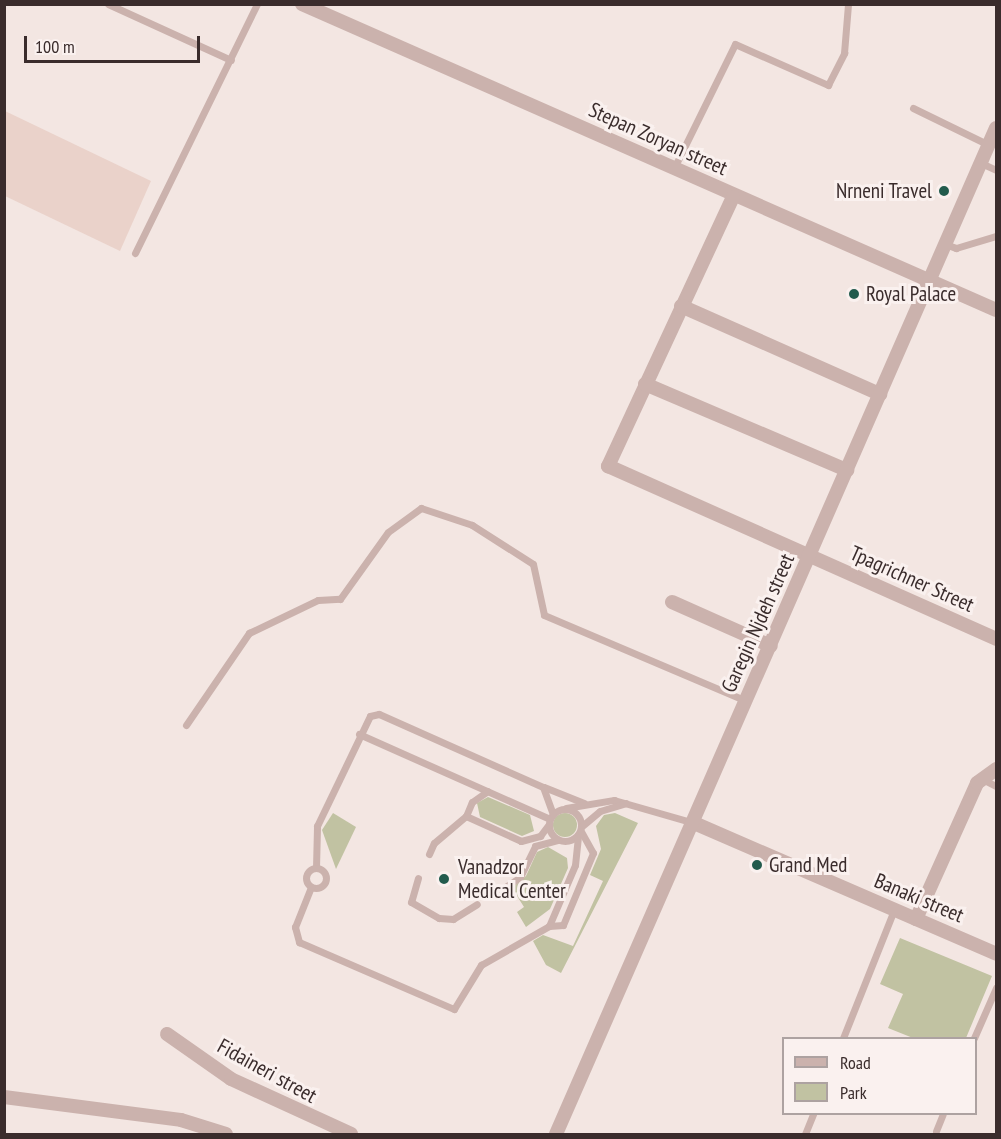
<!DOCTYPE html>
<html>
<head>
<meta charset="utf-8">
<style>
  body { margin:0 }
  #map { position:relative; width:1001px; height:1139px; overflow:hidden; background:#f3e6e2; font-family:"PT Sans Narrow",sans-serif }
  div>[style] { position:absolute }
  .green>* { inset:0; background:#c1c2a2 }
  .round { border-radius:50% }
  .plaza>* { inset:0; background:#ead2ca }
  .lane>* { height:7px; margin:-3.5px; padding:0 3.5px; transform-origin:3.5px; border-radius:3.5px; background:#cbb2ad }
  .lane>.ring { margin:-3.5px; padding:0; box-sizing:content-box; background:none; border:7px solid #cbb2ad; border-radius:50% }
  .street>* { height:14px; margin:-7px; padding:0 7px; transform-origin:7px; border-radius:7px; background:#cbb2ad }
  .dots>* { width:16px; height:16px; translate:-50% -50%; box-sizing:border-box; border:3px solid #faf1ef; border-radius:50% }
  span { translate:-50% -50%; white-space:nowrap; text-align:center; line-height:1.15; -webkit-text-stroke:6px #faf1ef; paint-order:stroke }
  .street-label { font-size:21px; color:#3a2c2c }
  .poi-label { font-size:21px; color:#3a2c2c }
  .right { translate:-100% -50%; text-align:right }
  .left { translate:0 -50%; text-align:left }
  .frame { position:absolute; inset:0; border:6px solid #3a2c2c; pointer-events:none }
  .legend { position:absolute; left:782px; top:1037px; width:195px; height:78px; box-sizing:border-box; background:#faf1ef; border:2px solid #ada2a1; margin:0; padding:8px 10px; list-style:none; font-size:18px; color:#3a2c2c }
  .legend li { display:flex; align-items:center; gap:12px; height:30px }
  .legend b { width:30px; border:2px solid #ada2a1 }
  .scale { position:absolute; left:24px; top:36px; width:176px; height:27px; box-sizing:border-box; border:3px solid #3a2c2c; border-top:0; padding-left:8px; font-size:18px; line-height:21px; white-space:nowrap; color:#3a2c2c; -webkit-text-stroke:4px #faf1ef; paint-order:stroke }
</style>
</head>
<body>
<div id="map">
  <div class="green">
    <i style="clip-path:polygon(488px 797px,530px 815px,534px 831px,522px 836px,480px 817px,477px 803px)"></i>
    <i style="clip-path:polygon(333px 813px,356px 827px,336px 869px,322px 830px)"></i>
    <i style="clip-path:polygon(615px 813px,638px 823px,561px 973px,546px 965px,533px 941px,543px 935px,573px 946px,603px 881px,590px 875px,601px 849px,596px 826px,604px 815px)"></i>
    <i class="round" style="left:553px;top:813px;width:24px;height:24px"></i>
    <i style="clip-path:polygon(548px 847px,567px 858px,568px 868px,550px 909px,526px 927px,517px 912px,524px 907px,512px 888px,526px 876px,537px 852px)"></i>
    <i style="clip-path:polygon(900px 938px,992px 976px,966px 1038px,913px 1038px,888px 1028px,903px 994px,880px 984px)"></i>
  </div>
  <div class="plaza">
    <i style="clip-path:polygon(5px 111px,151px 181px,120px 251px,5px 196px)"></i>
  </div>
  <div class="lane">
    <i style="left:108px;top:4px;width:135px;rotate:24.5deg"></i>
    <i style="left:913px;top:108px;width:85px;rotate:26deg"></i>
    <i style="left:981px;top:163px;width:17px;rotate:25deg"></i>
    <i style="left:674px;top:168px;width:138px;rotate:-63.8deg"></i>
    <i style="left:735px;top:44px;width:102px;rotate:23.8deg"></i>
    <i style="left:828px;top:85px;width:36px;rotate:-63deg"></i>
    <i style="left:844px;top:53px;width:49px;rotate:-85.3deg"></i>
    <i style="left:945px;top:244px;width:12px;rotate:20deg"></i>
    <i style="left:956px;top:248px;width:42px;rotate:-16.7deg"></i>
    <i style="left:135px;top:253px;width:277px;rotate:-63.9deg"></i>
    <i style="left:186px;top:725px;width:112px;rotate:-55.6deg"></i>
    <i style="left:249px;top:633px;width:76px;rotate:-25.6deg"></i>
    <i style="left:318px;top:600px;width:22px;rotate:-3deg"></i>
    <i style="left:340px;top:599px;width:82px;rotate:-54.4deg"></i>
    <i style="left:388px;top:532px;width:41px;rotate:-36deg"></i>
    <i style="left:421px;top:508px;width:54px;rotate:18.4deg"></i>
    <i style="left:472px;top:525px;width:72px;rotate:32.6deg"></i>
    <i style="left:533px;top:564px;width:52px;rotate:77.8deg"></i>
    <i style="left:544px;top:615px;width:220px;rotate:23deg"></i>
    <i style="left:359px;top:734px;width:209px;rotate:24deg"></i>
    <i style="left:984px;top:780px;width:13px;rotate:27deg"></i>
    <i style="left:544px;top:787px;width:43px;rotate:21.8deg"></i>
    <i style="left:566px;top:808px;width:49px;rotate:-9.5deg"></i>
    <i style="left:614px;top:800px;width:83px;rotate:16deg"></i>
    <i class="ring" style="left:549px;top:809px;width:25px;height:25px"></i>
    <i style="left:466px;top:816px;width:60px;rotate:24.4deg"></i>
    <i style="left:521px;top:841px;width:20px;rotate:-15deg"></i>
    <i style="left:540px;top:836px;width:15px;rotate:-53deg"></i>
    <i style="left:582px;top:826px;width:23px;rotate:-40deg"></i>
    <i style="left:600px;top:811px;width:27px;rotate:-17deg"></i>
    <i style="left:429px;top:854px;width:12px;rotate:-66deg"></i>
    <i style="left:434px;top:843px;width:42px;rotate:-40.2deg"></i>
    <i style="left:466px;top:816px;width:15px;rotate:-67deg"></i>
    <i style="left:472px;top:802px;width:19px;rotate:-35deg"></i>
    <i style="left:316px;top:868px;width:42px;rotate:-88.6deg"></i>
    <i style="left:317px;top:826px;width:122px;rotate:-64.3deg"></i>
    <i style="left:370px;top:716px;width:9px;rotate:-13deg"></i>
    <i style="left:379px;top:714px;width:180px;rotate:24deg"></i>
    <i style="left:543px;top:787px;width:29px;rotate:70deg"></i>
    <i class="ring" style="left:306px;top:868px;width:13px;height:13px"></i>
    <i style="left:418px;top:878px;width:25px;rotate:106deg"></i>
    <i style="left:411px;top:902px;width:32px;rotate:30deg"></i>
    <i style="left:439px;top:918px;width:14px;rotate:4deg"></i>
    <i style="left:453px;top:919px;width:28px;rotate:-32deg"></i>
    <i style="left:311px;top:887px;width:43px;rotate:111.8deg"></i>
    <i style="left:295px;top:927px;width:16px;rotate:75deg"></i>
    <i style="left:299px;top:942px;width:169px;rotate:23.4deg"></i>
    <i style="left:454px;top:1009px;width:52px;rotate:-58.5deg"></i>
    <i style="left:481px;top:965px;width:78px;rotate:-29.8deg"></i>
    <i style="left:549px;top:926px;width:66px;rotate:-66.9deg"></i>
    <i style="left:575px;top:865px;width:29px;rotate:-84deg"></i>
    <i style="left:501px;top:890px;width:23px;rotate:-34deg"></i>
    <i style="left:520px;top:877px;width:34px;rotate:-64deg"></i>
    <i style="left:535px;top:846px;width:24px;rotate:-15deg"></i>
    <i style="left:549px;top:926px;width:14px;rotate:-4deg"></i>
    <i style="left:563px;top:925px;width:78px;rotate:-67.4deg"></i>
    <i style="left:593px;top:853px;width:25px;rotate:-119deg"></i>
    <i style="left:843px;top:1038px;width:138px;rotate:-68.3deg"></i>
    <i style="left:974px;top:1038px;width:55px;rotate:-66.3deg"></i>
    <i style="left:936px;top:1131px;width:18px;rotate:-68deg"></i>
    <i style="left:805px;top:1134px;width:22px;rotate:-68deg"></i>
  </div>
  <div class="street">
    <i style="left:302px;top:4px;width:758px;rotate:23.79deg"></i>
    <i style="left:733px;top:197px;width:297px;rotate:114.9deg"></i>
    <i style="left:608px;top:466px;width:425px;rotate:24deg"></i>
    <i style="left:681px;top:306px;width:218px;rotate:23.9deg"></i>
    <i style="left:645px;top:384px;width:220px;rotate:23.1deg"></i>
    <i style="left:672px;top:602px;width:108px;rotate:24deg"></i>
    <i style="left:694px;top:823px;width:329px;rotate:23.4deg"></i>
    <i style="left:916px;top:919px;width:149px;rotate:-65.8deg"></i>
    <i style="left:977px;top:783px;width:24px;rotate:-36deg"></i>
    <i style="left:167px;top:1034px;width:78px;rotate:35.1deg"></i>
    <i style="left:231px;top:1079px;width:132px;rotate:24.6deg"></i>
    <i style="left:4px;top:1097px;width:178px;rotate:7.4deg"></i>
    <i style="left:181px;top:1120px;width:47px;rotate:17.3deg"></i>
    <i style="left:556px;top:1134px;width:1098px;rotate:-66.38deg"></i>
  </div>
  <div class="dots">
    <i style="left:944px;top:191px;background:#225b4d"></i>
    <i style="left:854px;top:294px;background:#225b4d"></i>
    <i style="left:757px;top:865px;background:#225b4d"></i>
    <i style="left:444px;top:879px;background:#225b4d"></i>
  </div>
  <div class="street-label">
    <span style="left:658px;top:139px;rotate:24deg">Stepan Zoryan street</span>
    <span style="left:912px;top:579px;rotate:24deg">Tpagrichner Street</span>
    <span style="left:758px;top:623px;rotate:-66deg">Garegin Njdeh street</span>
    <span style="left:919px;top:898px;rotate:23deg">Banaki street</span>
    <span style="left:267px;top:1071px;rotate:29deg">Fidaineri street</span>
  </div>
  <div class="poi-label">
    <span class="right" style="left:932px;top:191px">Nrneni Travel</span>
    <span class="left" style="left:866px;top:294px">Royal Palace</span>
    <span class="left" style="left:769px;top:865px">Grand Med</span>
    <span class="left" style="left:458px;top:879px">Vanadzor<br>Medical Center</span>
  </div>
  <div class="frame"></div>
  <ul class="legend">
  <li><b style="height:8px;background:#cbb2ad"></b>Road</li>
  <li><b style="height:16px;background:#c1c2a2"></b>Park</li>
  </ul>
  <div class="scale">100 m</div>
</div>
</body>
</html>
